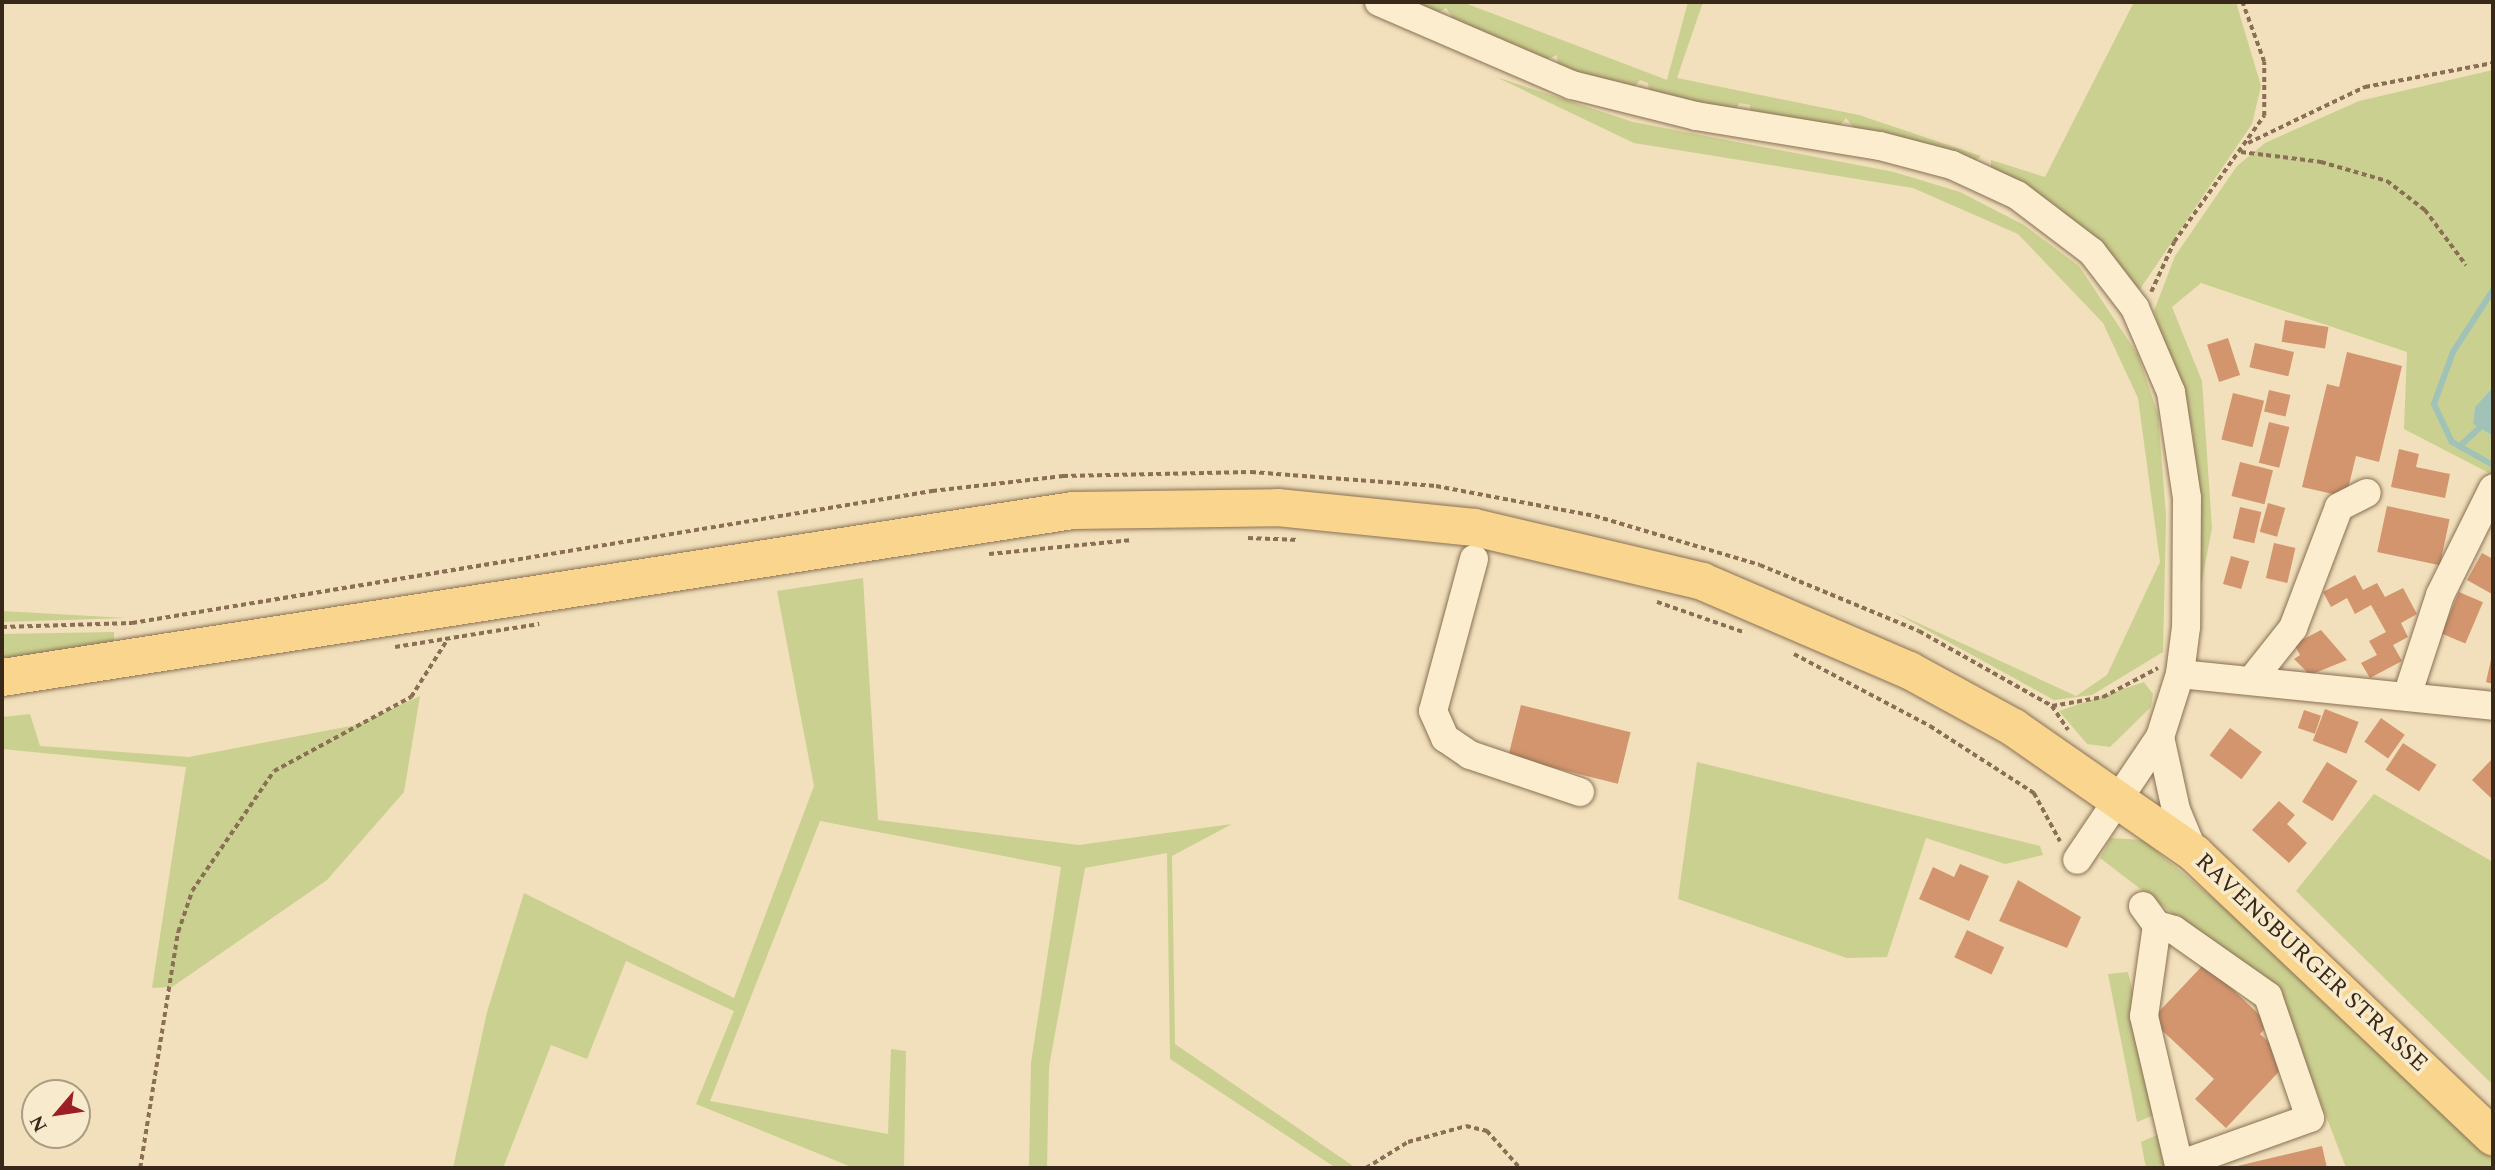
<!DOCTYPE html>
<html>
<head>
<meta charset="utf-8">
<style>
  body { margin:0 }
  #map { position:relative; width:2495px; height:1170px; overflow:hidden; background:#f1e0bb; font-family:Spectral,serif }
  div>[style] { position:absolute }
  .green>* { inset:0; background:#cad08f }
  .water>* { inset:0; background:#a0c2b7 }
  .stream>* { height:6px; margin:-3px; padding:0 3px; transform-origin:3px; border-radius:3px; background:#a0c2b7 }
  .building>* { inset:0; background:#d3956e; transform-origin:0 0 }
  .path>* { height:3.5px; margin-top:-1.75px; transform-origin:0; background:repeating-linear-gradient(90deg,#8a6f54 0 5px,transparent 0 8.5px) }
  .roads { filter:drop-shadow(0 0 2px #8a6f54) drop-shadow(0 0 2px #8a6f54) }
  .minor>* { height:28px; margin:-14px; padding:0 14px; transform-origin:14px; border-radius:14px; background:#fcedcf }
  .major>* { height:37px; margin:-18.5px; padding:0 18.5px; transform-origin:18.5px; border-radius:18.5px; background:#f9d58e }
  span { translate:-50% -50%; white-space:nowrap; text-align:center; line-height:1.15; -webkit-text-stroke:7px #f8eacc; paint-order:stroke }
  .street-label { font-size:24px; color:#38281a }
  .frame { position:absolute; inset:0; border:4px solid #38281a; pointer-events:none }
  .north { position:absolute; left:21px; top:1079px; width:70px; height:70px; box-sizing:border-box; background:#f8eacc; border:2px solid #ab9c85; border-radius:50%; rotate:241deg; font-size:19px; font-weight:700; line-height:28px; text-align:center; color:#38281a }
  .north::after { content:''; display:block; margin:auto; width:24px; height:32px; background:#9e1f23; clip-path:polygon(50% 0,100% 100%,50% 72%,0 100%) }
</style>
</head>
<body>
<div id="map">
  <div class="green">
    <i style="clip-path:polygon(1408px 2px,1462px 2px,1667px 80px,1688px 2px,1703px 2px,1677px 78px,1859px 115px,1981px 156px,1971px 165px,1859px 134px,1846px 118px,1838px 128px,1750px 115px,1750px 105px,1739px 103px,1735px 112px,1650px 96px,1648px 83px,1640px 80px,1630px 92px,1558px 68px,1557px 55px,1541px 62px,1458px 26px,1446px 8px,1434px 15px)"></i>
    <i style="clip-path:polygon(2134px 2px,2236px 2px,2261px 86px,2252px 124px,2140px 289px,1991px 174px,1991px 160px,2045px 177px)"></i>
    <i style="clip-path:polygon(2493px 70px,2493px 387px,2475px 407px,2473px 424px,2493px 436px,2493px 475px,2404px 429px,2407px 352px,2201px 283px,2172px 307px,2202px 381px,2212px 528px,2198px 601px,2193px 433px,2154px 311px,2175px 256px,2237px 166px,2265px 143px,2359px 101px)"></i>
    <i style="clip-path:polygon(1496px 77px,1633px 122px,1894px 172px,1960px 192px,2024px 225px,2079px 266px,2138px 355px,2158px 414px,2166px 516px,2163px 652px,2092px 695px,2054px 700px,1892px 611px,2076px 696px,2107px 675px,2160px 562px,2138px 398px,2103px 323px,2018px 234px,1913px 188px,1634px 143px)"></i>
    <i style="clip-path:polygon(863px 578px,878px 820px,1079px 845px,1232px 824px,1172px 856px,1175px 1044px,1356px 1168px,1336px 1168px,1170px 1059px,1167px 853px,1085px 868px,1049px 1067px,1047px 1168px,1029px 1168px,1031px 1063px,1061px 867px,820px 821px,710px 1101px,888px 1134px,891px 1049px,906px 1051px,904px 1168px,854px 1168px,696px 1104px,734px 1011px,626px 961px,587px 1059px,551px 1045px,503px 1168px,453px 1168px,487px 1012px,524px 893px,734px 998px,814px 786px,777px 591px)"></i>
    <i style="clip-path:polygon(2px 611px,127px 618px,2px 622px)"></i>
    <i style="clip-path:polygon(114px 632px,114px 644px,2px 661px,2px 634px)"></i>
    <i style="clip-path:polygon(2144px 682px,2153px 694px,2151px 707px,2110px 747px,2087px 744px,2059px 711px)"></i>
    <i style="clip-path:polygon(420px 696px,404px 792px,327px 880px,172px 987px,152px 988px,186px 767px,2px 749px,2px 717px,30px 714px,40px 746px,189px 757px,356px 725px)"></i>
    <i style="clip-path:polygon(1697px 762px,2040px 846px,2043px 855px,2005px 864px,1926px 838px,1887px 957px,1847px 958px,1678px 899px)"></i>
    <i style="clip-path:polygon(2374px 794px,2493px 862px,2493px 1085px,2296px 891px)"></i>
    <i style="clip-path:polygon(2111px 838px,2143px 840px,2285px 958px,2493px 1158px,2493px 1168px,2346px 1168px,2280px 996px,2100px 858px)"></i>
    <i style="clip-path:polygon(2128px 972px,2161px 1112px,2137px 1122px,2108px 974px)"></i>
    <i style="clip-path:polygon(2166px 1131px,2172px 1168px,2146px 1168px,2141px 1142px)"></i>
  </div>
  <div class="water">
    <i style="clip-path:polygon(2493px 387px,2493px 436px,2473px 424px,2475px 407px)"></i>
  </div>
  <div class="stream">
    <i style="left:2493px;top:290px;width:74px;rotate:122.8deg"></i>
    <i style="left:2453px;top:352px;width:55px;rotate:110.1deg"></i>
    <i style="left:2434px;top:404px;width:42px;rotate:64.7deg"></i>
    <i style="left:2452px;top:442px;width:47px;rotate:29.3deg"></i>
    <i style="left:2460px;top:446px;width:26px;rotate:-43deg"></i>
  </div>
  <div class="building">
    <i style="left:2285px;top:320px;width:44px;height:22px;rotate:9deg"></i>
    <i style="left:2228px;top:338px;width:39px;height:22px;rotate:72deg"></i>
    <i style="left:2255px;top:343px;width:40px;height:25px;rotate:13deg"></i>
    <i style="clip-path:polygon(2347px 352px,2402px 366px,2379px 462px,2356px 456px,2346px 497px,2302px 487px,2327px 384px,2339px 387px)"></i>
    <i style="left:2269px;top:390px;width:22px;height:22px;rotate:13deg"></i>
    <i style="left:2233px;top:393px;width:32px;height:48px;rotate:14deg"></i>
    <i style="left:2269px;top:422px;width:21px;height:42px;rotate:14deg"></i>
    <i style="clip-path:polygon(2399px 449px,2419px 454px,2416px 467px,2450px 474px,2445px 498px,2391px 487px)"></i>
    <i style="left:2240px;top:462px;width:34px;height:35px;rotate:14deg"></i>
    <i style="left:2268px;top:503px;width:18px;height:30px;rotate:16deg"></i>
    <i style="left:2387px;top:506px;width:64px;height:47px;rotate:12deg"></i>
    <i style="left:2240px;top:507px;width:22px;height:32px;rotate:13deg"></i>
    <i style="left:2274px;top:543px;width:22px;height:36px;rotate:13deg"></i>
    <i style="clip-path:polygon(2482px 553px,2493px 559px,2492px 594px,2467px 580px)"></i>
    <i style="left:2231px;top:556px;width:19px;height:29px;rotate:16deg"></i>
    <i style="clip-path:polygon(2355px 575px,2363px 590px,2377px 583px,2385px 597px,2403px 588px,2417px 614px,2401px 623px,2408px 637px,2393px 645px,2402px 661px,2370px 678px,2361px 663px,2377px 655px,2369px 641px,2386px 632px,2371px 605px,2355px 614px,2347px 598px,2331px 607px,2323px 592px)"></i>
    <i style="left:2459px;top:592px;width:26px;height:45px;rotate:23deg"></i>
    <i style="clip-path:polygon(2321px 630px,2347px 660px,2310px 675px,2294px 659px,2300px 655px,2294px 644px)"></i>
    <i style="clip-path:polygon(2492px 655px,2493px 655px,2493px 684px,2486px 682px)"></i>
    <i style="left:1521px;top:705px;width:113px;height:53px;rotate:14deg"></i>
    <i style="left:2325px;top:709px;width:36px;height:34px;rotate:21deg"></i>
    <i style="left:2304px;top:710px;width:18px;height:19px;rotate:19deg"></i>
    <i style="left:2381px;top:718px;width:29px;height:29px;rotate:35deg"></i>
    <i style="left:2230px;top:728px;width:40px;height:34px;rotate:37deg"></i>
    <i style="left:2403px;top:743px;width:40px;height:32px;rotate:33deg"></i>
    <i style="clip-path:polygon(2493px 758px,2493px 800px,2472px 780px)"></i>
    <i style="left:2327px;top:762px;width:36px;height:47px;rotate:32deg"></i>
    <i style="clip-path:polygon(2279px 801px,2295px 815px,2287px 824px,2307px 843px,2289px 863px,2252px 830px)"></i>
    <i style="clip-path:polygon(1960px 864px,1989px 876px,1969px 921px,1919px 899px,1933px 867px,1954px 877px)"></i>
    <i style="clip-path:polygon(2018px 880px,2081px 917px,2067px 948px,1999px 921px)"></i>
    <i style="left:1967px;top:930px;width:41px;height:30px;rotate:25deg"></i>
    <i style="clip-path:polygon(2205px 963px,2269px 1024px,2260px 1034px,2289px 1061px,2226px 1128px,2195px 1099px,2214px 1079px,2151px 1020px)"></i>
    <i style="clip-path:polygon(2322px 1146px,2327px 1168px,2233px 1168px,2233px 1167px)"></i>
  </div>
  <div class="path">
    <i style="left:2248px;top:143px;width:130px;rotate:-25.6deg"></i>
    <i style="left:2365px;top:87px;width:130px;rotate:-10.6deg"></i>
    <i style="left:2241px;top:152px;width:81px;rotate:7.1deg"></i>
    <i style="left:2321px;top:162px;width:69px;rotate:16.1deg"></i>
    <i style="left:2387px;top:181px;width:48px;rotate:37.3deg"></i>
    <i style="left:2425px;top:210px;width:69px;rotate:53.3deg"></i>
    <i style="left:2151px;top:292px;width:55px;rotate:-65.3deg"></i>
    <i style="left:2174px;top:242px;width:155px;rotate:-54.5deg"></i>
    <i style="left:2264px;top:116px;width:54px;rotate:-90deg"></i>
    <i style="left:2264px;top:62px;width:64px;rotate:-110.1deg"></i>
    <i style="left:1248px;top:538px;width:51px;rotate:2.2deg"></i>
    <i style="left:989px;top:554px;width:144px;rotate:-5.6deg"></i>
    <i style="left:1657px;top:602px;width:91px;rotate:19.2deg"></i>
    <i style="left:2px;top:627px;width:130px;rotate:-1.8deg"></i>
    <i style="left:132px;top:623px;width:811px;rotate:-9.37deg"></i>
    <i style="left:932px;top:491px;width:132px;rotate:-6.5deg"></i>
    <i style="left:1063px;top:476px;width:188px;rotate:-1.2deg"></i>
    <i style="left:1251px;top:472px;width:186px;rotate:4.3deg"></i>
    <i style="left:1436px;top:486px;width:162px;rotate:10.7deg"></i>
    <i style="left:1595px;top:516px;width:172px;rotate:16.5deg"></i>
    <i style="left:1760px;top:565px;width:172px;rotate:22.5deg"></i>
    <i style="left:1919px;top:631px;width:153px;rotate:29.4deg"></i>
    <i style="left:2052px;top:706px;width:52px;rotate:-10deg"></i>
    <i style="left:2103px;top:697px;width:62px;rotate:-27.8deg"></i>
    <i style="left:395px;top:647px;width:146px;rotate:-9.1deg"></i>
    <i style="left:1794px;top:654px;width:154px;rotate:27.9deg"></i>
    <i style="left:1930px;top:726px;width:124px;rotate:32.8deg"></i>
    <i style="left:2034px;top:793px;width:55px;rotate:61.6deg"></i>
    <i style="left:2052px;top:706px;width:29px;rotate:56deg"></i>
    <i style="left:140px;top:1168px;width:239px;rotate:-80.9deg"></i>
    <i style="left:178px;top:932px;width:43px;rotate:-71.1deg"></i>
    <i style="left:192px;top:891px;width:145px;rotate:-55.7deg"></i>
    <i style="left:274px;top:771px;width:156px;rotate:-28.4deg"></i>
    <i style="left:411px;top:697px;width:67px;rotate:-57.7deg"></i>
    <i style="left:1366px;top:1168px;width:49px;rotate:-31.8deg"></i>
    <i style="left:1408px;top:1142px;width:60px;rotate:-15.4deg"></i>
    <i style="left:1466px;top:1126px;width:22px;rotate:13deg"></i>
    <i style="left:1487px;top:1131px;width:50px;rotate:48.3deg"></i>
  </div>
  <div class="roads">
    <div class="minor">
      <i style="left:1379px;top:2px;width:210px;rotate:23.3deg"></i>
      <i style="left:1572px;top:85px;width:128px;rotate:14deg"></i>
      <i style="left:1696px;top:116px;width:186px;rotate:9.3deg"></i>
      <i style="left:1880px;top:146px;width:74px;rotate:14.8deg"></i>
      <i style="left:1952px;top:165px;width:72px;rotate:24.8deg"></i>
      <i style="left:2017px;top:195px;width:94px;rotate:37.2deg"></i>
      <i style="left:2092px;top:252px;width:71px;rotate:52.5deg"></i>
      <i style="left:2135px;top:308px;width:91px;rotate:66.8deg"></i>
      <i style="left:2171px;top:392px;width:107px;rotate:81.4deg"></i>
      <i style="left:2187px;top:498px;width:129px;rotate:90.4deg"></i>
      <i style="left:2186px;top:627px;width:47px;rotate:97.3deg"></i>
      <i style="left:2180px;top:674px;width:66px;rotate:107.6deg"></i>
      <i style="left:2160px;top:737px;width:148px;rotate:124deg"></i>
      <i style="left:1474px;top:559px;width:157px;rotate:105.1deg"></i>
      <i style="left:1433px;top:711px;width:30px;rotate:66deg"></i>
      <i style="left:1445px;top:738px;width:30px;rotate:34deg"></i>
      <i style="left:1470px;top:755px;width:116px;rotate:18.6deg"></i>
      <i style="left:2180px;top:674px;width:315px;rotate:5.8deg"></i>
      <i style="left:2251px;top:681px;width:68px;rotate:-51.6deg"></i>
      <i style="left:2293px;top:628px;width:129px;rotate:-69.2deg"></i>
      <i style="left:2339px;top:507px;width:31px;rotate:-27deg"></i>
      <i style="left:2407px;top:696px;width:106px;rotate:-71.9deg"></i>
      <i style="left:2440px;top:595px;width:119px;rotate:-63.6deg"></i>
      <i style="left:2160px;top:737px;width:75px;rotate:77.6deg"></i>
      <i style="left:2176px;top:810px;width:47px;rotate:67.3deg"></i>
      <i style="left:2143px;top:906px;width:24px;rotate:54deg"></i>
      <i style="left:2157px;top:925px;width:92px;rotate:98.1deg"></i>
      <i style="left:2144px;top:1016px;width:153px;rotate:76.8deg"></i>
      <i style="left:2179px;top:1165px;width:139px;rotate:-19.7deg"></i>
      <i style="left:2310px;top:1118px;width:129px;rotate:-109deg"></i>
      <i style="left:2268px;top:996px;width:115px;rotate:-144.9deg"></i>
      <i style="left:2174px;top:930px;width:18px;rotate:-164deg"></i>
    </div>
    <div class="major">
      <i style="left:2px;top:677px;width:1083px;rotate:-8.87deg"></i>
      <i style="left:1072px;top:510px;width:205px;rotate:-0.8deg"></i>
      <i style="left:1277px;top:507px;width:198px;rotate:5.8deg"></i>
      <i style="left:1474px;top:527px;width:234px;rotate:13.3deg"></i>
      <i style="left:1702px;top:581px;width:225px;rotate:23.3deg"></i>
      <i style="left:1909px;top:670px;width:119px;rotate:28.7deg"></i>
      <i style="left:2013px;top:727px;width:221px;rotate:34.8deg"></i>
      <i style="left:2194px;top:853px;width:412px;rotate:43.5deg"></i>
    </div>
  </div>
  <div class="street-label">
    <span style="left:2311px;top:963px;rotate:43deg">RAVENSBURGER STRASSE</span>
  </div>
  <div class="frame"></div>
  <div class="north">N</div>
</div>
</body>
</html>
